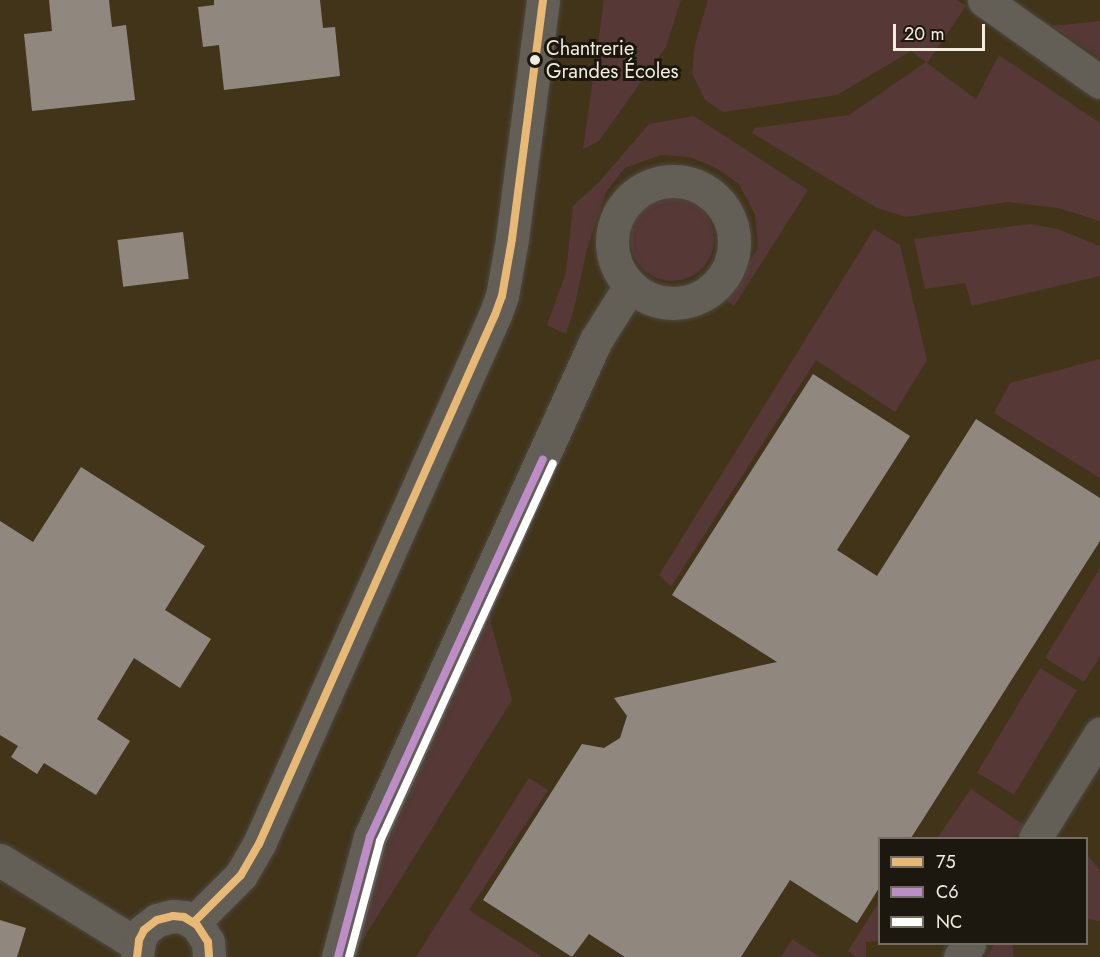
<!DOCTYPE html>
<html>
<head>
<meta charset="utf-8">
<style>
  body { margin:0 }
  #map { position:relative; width:1100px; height:957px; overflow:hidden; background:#332d21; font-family:Jost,sans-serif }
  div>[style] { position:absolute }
  .built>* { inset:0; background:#413419 }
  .green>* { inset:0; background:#563836; transform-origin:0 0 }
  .round { border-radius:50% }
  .building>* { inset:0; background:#90887f; transform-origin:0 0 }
  .roads { filter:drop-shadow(0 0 2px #4d483e) drop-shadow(0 0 2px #4d483e) }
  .minor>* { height:33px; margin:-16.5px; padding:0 16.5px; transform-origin:16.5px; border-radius:16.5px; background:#635e56 }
  .minor>.ring { margin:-16.5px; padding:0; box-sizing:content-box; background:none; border:33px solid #635e56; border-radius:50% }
  .bus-1>* { height:8px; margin:-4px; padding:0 4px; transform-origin:4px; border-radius:4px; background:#e8b975 }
  .bus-2>* { height:8px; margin:-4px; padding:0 4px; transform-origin:4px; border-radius:4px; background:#bd8dc7 }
  .bus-3>* { height:8px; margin:-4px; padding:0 4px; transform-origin:4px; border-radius:4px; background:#fff }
  .dots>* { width:16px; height:16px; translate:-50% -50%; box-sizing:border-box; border:3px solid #1d180f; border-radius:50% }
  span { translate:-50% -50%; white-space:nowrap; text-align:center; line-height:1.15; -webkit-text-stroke:6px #1d180f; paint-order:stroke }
  .bus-label { font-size:20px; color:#f3eddf }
  .left { translate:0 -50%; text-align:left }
  .legend { position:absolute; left:878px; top:837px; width:210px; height:108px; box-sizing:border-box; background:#1d180f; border:2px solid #736d62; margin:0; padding:8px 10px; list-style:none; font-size:18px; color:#f3eddf }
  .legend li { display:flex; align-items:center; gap:12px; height:30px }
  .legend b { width:30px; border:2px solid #736d62 }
  .scale { position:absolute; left:893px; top:24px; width:92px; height:27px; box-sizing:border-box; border:3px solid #f3eddf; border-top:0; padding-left:8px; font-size:18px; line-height:21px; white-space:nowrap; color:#f3eddf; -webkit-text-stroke:4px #1d180f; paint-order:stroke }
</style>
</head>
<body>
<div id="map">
  <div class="built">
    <i style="clip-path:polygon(evenodd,0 0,1100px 0,1100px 957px,0 957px,0 0,880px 838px,1086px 838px,1086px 944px,880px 944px,880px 838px)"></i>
  </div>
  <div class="green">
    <i style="clip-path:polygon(604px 0,681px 0,666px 47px,599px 141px,583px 149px)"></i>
    <i style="clip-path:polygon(708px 0,957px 0,966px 6px,927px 63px,976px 99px,999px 55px,1100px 123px,1100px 221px,1058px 208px,1008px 202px,906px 217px,877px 208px,752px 133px,755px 128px,849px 115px,926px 62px,911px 51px,837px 95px,723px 112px,705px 100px,692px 73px,695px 44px)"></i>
    <i style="clip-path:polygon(1100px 21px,1100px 58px,1052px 26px)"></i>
    <i style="clip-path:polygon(694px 116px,808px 190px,734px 306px,724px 299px,745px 271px,758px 247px,755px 215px,739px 184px,716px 168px,690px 157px,661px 155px,625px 168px,606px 192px,587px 249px,574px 309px,566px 334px,547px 325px,566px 272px,573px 206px,599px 182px,649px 124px)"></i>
    <i class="round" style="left:630px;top:197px;width:84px;height:84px"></i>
    <i style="clip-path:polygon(1030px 224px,1058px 229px,1100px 246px,1100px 276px,972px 306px,965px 283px,925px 289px,914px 239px)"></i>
    <i style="clip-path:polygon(874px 229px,900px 245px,927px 360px,895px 412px,816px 360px,671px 587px,659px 575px)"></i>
    <i style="clip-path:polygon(1100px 359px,1100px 478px,994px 413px,1010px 383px)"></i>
    <i style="clip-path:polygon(1100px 568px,1100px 657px,1084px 682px,1045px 658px)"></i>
    <i style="clip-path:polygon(488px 612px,512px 700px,352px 957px,376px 859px)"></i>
    <i style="left:1040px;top:668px;width:43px;height:122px;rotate:31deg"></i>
    <i style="clip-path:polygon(529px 778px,548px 790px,469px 910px,542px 957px,416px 957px)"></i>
    <i style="clip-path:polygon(971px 789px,1024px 825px,1014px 838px,937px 838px)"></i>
    <i style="clip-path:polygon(1087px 855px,1100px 870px,1100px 921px,1087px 919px)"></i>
    <i style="clip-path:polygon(879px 902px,879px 941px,866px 942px,866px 957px,856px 957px,848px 951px)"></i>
    <i style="clip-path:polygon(792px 939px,820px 957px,781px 957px)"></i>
    <i style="clip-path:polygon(994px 944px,1012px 944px,1014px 957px,986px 957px)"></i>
  </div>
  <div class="building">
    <i style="clip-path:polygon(49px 0,109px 0,112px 27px,126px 25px,135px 100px,32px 111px,24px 34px,52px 31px)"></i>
    <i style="clip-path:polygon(214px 0,320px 0,323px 28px,335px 27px,340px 76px,224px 90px,219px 45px,203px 47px,198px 7px,214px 5px)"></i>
    <i style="left:183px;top:232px;width:47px;height:66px;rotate:83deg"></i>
    <i style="clip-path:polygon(813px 374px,910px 436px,837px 550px,877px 576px,976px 419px,1100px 498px,1100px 541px,911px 838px,879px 838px,879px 888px,857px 923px,790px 880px,741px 957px,625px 957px,589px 934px,572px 957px,483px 900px,582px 744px,604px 748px,620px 738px,627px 716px,614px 698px,777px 662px,672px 595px)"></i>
    <i style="clip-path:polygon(81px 467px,205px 546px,165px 610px,211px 639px,180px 688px,134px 658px,97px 719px,130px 741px,96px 795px,44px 763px,37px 774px,11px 757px,18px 746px,0 735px,0 521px,33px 542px)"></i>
    <i style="clip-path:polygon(0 920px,26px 928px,17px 957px,0 957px)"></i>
  </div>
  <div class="roads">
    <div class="minor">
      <i style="left:984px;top:0;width:142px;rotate:35.3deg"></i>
      <i class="ring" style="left:612px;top:181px;width:89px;height:89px"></i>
      <i style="left:1035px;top:838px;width:123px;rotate:-58deg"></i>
      <i style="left:0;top:860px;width:162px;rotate:31.6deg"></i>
      <i style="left:194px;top:922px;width:66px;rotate:-45deg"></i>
      <i style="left:241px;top:875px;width:36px;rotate:-60deg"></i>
      <i style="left:259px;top:844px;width:579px;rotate:-65.96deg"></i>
      <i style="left:495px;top:315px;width:20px;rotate:-70deg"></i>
      <i style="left:502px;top:296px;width:58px;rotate:-80deg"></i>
      <i style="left:512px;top:239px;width:241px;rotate:-82.6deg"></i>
      <i style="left:137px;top:957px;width:17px;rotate:-83deg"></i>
      <i style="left:139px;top:940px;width:11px;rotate:-63deg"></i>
      <i style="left:144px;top:930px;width:16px;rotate:-38deg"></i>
      <i style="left:157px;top:920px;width:16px;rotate:-14deg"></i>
      <i style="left:173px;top:916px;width:11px;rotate:5deg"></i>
      <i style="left:184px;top:917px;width:15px;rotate:32deg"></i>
      <i style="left:197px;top:925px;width:20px;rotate:57deg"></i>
      <i style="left:208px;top:942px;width:15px;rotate:86deg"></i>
      <i style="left:338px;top:957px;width:124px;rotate:-75.1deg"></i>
      <i style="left:370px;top:837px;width:546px;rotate:-65.55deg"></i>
      <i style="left:596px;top:340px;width:64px;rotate:-57.8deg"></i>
      <i style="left:960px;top:957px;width:16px;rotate:-55deg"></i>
    </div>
  </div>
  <div class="bus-1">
    <i style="left:194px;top:922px;width:66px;rotate:-45deg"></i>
    <i style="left:241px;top:875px;width:36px;rotate:-60deg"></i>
    <i style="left:259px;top:844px;width:579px;rotate:-65.96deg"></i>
    <i style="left:495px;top:315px;width:20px;rotate:-70deg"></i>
    <i style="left:502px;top:296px;width:58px;rotate:-80deg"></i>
    <i style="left:512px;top:239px;width:241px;rotate:-82.6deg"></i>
    <i style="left:137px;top:957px;width:17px;rotate:-83deg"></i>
    <i style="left:139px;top:940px;width:11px;rotate:-63deg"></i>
    <i style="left:144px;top:930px;width:16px;rotate:-38deg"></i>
    <i style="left:157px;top:920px;width:16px;rotate:-14deg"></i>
    <i style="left:173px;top:916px;width:11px;rotate:5deg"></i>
    <i style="left:184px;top:917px;width:15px;rotate:32deg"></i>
    <i style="left:197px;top:925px;width:20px;rotate:57deg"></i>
    <i style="left:208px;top:942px;width:15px;rotate:86deg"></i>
  </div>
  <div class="bus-2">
    <i style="left:338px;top:957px;width:124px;rotate:-75.1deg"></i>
    <i style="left:370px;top:837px;width:415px;rotate:-65.4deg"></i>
  </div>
  <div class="bus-3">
    <i style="left:349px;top:957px;width:120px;rotate:-75deg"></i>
    <i style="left:380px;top:841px;width:415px;rotate:-65.4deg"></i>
  </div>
  <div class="dots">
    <i style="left:535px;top:60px;background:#f3eddf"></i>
  </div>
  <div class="bus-label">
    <span class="left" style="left:546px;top:60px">Chantrerie<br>Grandes Écoles</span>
  </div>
  <ul class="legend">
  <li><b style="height:8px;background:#e8b975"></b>75</li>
  <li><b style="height:8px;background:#bd8dc7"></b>C6</li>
  <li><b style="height:8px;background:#fff"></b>NC</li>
  </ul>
  <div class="scale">20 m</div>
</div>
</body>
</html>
